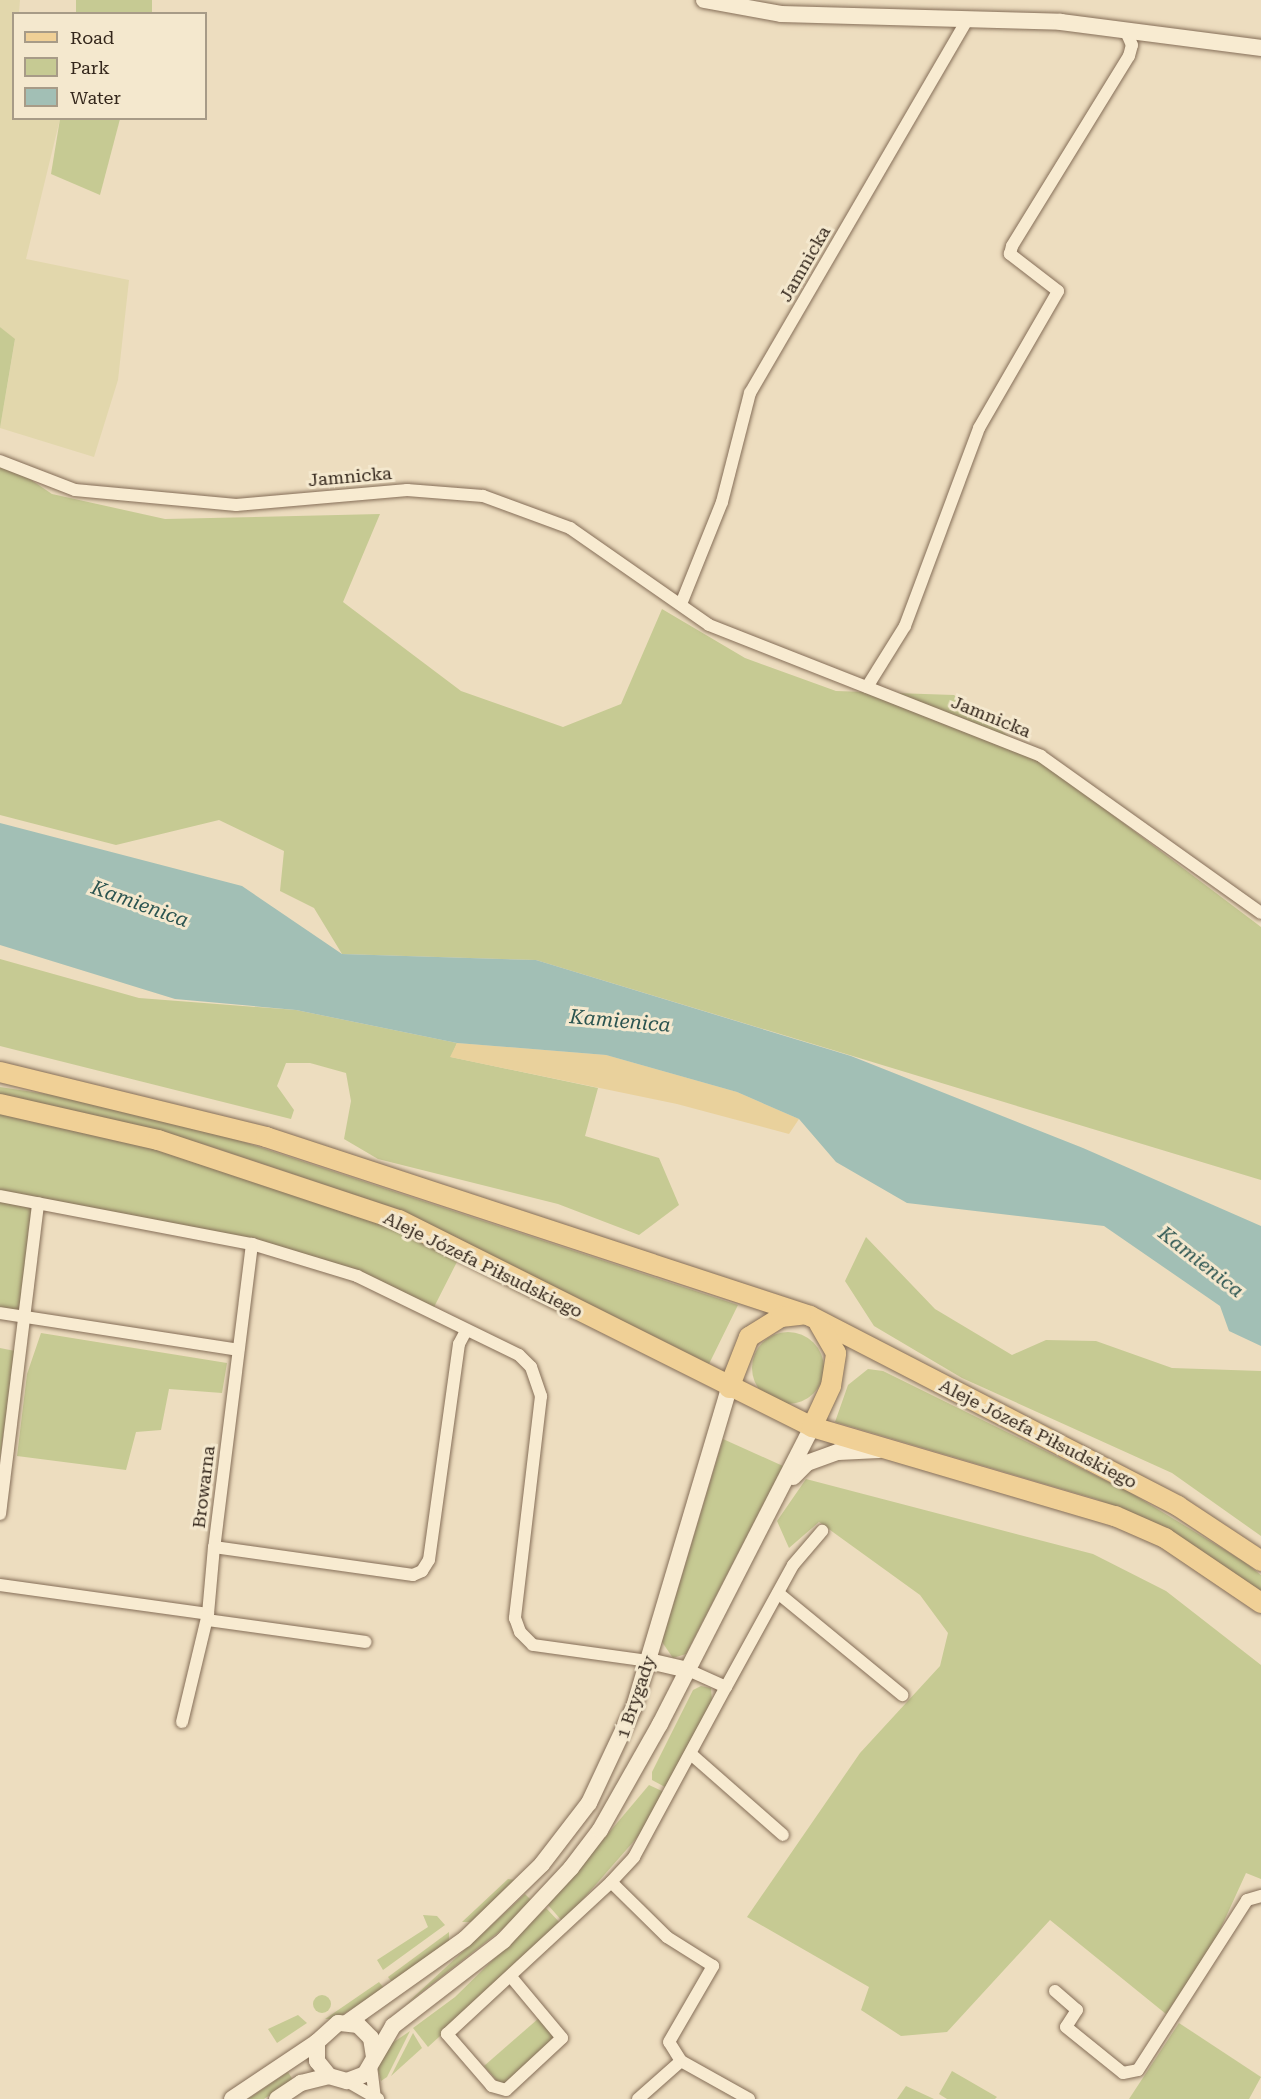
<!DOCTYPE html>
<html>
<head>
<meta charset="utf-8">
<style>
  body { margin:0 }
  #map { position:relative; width:1261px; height:2099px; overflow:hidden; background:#edddbf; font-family:"Roboto Serif",serif }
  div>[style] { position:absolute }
  .farmland>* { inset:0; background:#e2d7ac }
  .green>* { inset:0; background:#c6ca93; transform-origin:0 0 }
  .round { border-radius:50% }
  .sand>* { inset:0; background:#e9d19c }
  .water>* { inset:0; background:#a2bfb5 }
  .roads { filter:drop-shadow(0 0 2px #856e58) drop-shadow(0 0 2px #856e58) }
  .street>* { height:12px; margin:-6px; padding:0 6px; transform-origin:6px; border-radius:6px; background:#f8ebd1 }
  .secondary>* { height:16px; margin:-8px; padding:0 8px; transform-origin:8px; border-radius:8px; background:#f8ebd1 }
  .primary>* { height:20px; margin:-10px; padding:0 10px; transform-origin:10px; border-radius:10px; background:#f0d096 }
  span { translate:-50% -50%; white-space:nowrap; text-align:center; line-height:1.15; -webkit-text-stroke:6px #f4e8ce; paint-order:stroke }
  .street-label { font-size:18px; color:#34271c }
  .water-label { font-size:20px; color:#2b5450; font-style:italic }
  .legend { position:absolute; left:12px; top:12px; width:195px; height:108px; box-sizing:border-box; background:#f4e8ce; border:2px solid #a79b87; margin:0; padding:8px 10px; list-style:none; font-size:18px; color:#34271c }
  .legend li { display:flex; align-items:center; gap:12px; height:30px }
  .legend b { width:30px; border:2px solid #a79b87 }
</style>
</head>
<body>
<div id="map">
  <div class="farmland">
    <i style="clip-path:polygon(0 0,20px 0,19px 13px,14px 14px,14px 118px,60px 119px,26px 259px,129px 280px,118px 380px,94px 457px,0 428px,15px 340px,0 327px)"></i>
  </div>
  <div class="green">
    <i style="left:76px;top:0;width:76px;height:13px"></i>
    <i style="clip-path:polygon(60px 119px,120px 119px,100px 195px,51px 174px)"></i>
    <i style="clip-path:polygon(0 327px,15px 339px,0 428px)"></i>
    <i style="clip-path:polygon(0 459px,52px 494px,165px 519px,380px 514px,343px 602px,461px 691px,563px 727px,621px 704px,662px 609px,745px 658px,836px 691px,954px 695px,1261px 927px,1261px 1180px,536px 960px,342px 954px,314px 908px,280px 891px,284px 851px,219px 820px,116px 845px,0 815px)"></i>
    <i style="clip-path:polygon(0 959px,139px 998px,296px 1010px,457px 1043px,451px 1057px,598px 1088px,585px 1136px,659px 1158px,679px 1205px,639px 1235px,558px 1204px,378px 1159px,344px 1139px,351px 1101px,346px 1073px,310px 1063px,286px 1063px,277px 1086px,294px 1110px,291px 1119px,0 1046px)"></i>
    <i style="clip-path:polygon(0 1087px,66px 1097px,220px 1134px,738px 1305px,709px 1364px,400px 1210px,203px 1144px,0 1095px)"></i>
    <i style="clip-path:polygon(0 1104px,231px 1162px,462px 1252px,431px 1313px,357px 1276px,291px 1256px,39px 1204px,28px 1318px,0 1313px)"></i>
    <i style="clip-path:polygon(866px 1237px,935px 1309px,1012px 1355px,1046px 1340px,1096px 1341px,1172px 1368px,1261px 1371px,1261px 1536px,1172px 1473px,962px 1378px,874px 1326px,845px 1281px)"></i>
    <i class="round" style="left:752px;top:1332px;width:72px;height:72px"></i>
    <i style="clip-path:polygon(41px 1333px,227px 1363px,222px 1393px,169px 1389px,161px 1430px,136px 1432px,126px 1470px,17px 1456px,27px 1374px)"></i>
    <i style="clip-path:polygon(0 1348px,15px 1351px,0 1458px)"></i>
    <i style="clip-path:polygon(868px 1369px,883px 1371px,1131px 1493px,1243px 1561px,1261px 1575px,1261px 1591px,1156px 1523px,1096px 1499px,835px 1422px,848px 1385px)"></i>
    <i style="clip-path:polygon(723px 1439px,783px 1466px,686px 1654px,673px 1658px,662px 1642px)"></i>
    <i style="clip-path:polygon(806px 1479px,1093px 1554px,1166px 1591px,1261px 1665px,1261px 1879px,1246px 1873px,1214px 1943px,1166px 2014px,1050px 1920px,947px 2032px,901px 2036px,861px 2010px,869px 1987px,747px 1917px,860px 1753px,940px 1666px,948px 1633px,920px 1595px,819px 1522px,789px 1548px,777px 1521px)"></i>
    <i style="clip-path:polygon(701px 1686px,711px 1688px,712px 1702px,665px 1787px,652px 1780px,652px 1772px,693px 1690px)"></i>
    <i style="clip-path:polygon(649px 1785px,664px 1792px,641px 1833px,563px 1922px,548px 1905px)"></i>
    <i style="clip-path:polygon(508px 1879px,515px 1880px,471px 1922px,462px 1922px)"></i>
    <i style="clip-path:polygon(525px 1894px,532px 1901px,504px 1928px,405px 2005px)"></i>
    <i style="clip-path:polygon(546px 1908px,562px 1925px,428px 2047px,413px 2028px,455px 1997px)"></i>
    <i style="clip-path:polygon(423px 1915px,437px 1916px,445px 1925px,383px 1970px,377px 1960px,428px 1927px)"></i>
    <i style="clip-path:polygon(449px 1932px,449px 1941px,392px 1982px,388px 1977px)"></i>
    <i style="clip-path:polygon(379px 1982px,384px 1988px,336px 2019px,325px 2019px)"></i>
    <i class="round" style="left:313px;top:1995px;width:18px;height:18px"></i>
    <i style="clip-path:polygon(298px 2015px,307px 2023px,277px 2043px,268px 2029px)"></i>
    <i style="clip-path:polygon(539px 2018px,554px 2033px,555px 2042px,508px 2084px,499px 2083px,484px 2066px)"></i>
    <i style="clip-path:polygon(1179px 2023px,1261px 2077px,1249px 2099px,1129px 2099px)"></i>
    <i style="clip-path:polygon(410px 2031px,387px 2077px,381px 2081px,376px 2063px,385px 2048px)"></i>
    <i style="clip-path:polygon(413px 2033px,422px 2048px,391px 2076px)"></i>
    <i style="clip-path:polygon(952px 2071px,997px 2097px,995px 2099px,947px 2099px,939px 2094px)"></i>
    <i style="clip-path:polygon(288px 2072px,293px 2080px,264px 2099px,248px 2099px)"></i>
    <i style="clip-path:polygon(906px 2086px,934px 2099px,897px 2099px)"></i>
  </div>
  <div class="sand">
    <i style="clip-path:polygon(457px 1043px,606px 1055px,737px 1092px,799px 1119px,789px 1134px,677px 1104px,450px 1057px)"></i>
  </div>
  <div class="water">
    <i style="clip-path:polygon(0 823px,242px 886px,342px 954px,536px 960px,851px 1056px,1083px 1148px,1261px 1226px,1261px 1346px,1229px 1331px,1220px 1306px,1104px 1226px,907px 1203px,836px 1162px,799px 1119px,737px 1092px,606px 1055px,457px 1043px,296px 1010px,175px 999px,0 945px)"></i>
  </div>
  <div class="roads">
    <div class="street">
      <i style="left:0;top:461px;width:80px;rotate:21.1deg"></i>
      <i style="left:75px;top:490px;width:162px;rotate:5.3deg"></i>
      <i style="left:236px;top:505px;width:172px;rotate:-5deg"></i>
      <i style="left:407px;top:490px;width:76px;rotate:4.5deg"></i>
      <i style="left:483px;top:496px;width:93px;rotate:20.2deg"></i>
      <i style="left:570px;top:528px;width:169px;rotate:34.9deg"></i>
      <i style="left:709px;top:625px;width:357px;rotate:21.5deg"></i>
      <i style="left:1041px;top:756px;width:270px;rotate:35.5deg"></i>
      <i style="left:681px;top:604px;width:110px;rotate:-68.1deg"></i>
      <i style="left:722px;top:502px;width:113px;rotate:-75.6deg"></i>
      <i style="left:750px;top:393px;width:429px;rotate:-59.8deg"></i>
      <i style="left:867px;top:687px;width:72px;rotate:-58.1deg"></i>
      <i style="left:905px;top:626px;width:211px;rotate:-69.5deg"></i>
      <i style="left:979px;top:428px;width:158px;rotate:-60deg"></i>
      <i style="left:1058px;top:291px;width:61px;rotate:-142.4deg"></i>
      <i style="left:1010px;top:254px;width:8px;rotate:-76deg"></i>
      <i style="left:1012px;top:246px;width:223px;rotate:-58.4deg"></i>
      <i style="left:1129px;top:56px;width:11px;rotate:-75deg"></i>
      <i style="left:1132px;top:45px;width:17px;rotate:-114deg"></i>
      <i style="left:0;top:1196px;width:257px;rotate:10.8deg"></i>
      <i style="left:252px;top:1244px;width:110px;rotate:16.9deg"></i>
      <i style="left:357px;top:1276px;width:180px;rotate:26deg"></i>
      <i style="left:519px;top:1355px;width:17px;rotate:45deg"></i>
      <i style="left:531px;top:1367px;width:31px;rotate:71deg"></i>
      <i style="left:541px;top:1396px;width:224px;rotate:96.7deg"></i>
      <i style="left:515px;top:1618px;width:15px;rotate:70deg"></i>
      <i style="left:520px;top:1632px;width:18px;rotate:45deg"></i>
      <i style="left:533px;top:1645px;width:117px;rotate:7.9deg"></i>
      <i style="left:252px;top:1244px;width:305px;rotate:97.1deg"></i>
      <i style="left:214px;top:1547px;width:201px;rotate:8deg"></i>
      <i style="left:413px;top:1575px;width:10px;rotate:-24deg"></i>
      <i style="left:422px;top:1571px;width:13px;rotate:-58deg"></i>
      <i style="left:429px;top:1560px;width:218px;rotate:-82.1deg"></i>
      <i style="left:459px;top:1344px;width:15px;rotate:-62deg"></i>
      <i style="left:0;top:1313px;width:241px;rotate:8.8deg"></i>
      <i style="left:0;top:1514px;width:313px;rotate:-83deg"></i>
      <i style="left:0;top:1585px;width:210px;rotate:7.9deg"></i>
      <i style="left:208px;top:1614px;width:67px;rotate:-84.9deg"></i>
      <i style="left:778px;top:1593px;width:161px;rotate:39.4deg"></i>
      <i style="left:207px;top:1620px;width:160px;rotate:7.9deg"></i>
      <i style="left:726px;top:1687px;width:139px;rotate:-61.2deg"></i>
      <i style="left:793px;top:1565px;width:45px;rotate:-49.5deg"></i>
      <i style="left:182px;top:1722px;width:111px;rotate:-76.5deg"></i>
      <i style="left:692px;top:1755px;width:121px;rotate:41.3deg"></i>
      <i style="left:512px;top:1978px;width:78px;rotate:50.2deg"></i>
      <i style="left:562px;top:2038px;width:76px;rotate:137.1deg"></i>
      <i style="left:506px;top:2090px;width:15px;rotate:-164deg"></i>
      <i style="left:492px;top:2086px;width:69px;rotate:-130.9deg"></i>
      <i style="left:447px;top:2034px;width:224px;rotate:-42.8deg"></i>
      <i style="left:1055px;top:1991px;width:29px;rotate:41deg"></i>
      <i style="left:1077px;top:2010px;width:20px;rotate:123deg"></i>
      <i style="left:1066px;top:2027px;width:73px;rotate:38.9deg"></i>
      <i style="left:1123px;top:2073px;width:15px;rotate:-11deg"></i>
      <i style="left:1138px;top:2070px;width:202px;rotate:-57.3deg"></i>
      <i style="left:1247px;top:1900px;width:15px;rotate:-16deg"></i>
      <i style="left:681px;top:2061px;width:22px;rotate:-122deg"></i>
      <i style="left:669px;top:2042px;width:88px;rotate:-59.9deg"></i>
      <i style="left:713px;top:1966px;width:54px;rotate:-147.8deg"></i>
      <i style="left:667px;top:1937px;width:78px;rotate:-135.5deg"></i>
      <i style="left:611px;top:1882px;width:34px;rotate:-47deg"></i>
      <i style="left:634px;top:1857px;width:193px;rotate:-61.6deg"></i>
      <i style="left:726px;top:1687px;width:42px;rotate:-155.9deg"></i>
      <i style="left:371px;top:2066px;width:31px;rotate:83deg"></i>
      <i style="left:347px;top:2081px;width:36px;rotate:30deg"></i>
      <i style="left:638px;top:2099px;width:57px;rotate:-41.5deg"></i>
      <i style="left:681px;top:2061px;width:78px;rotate:29.2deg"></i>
    </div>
    <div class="secondary">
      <i style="left:704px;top:0;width:78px;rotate:10.3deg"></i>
      <i style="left:781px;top:14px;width:280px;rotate:1.6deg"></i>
      <i style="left:1061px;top:22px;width:202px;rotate:7.4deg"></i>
      <i style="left:793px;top:1477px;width:20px;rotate:-45deg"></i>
      <i style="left:807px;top:1463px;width:33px;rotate:-20deg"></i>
      <i style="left:838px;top:1452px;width:41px;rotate:-2.8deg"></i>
      <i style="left:649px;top:1661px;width:40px;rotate:13deg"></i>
      <i style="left:348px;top:2022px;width:143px;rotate:-35.4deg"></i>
      <i style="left:465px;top:1939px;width:107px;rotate:-44.2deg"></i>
      <i style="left:542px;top:1864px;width:77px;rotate:-52.4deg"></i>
      <i style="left:589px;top:1803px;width:106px;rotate:-64.9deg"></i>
      <i style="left:634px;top:1707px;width:333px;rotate:-73.4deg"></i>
      <i style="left:374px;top:2057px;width:19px;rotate:-99deg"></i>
      <i style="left:371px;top:2038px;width:18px;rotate:-135deg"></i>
      <i style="left:358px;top:2025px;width:20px;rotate:-174deg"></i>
      <i style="left:338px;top:2023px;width:28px;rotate:138deg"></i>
      <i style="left:317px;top:2042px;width:19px;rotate:90deg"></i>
      <i style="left:317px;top:2061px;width:19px;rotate:51deg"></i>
      <i style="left:329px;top:2076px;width:19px;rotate:16deg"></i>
      <i style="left:347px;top:2081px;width:19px;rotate:-21deg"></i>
      <i style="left:365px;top:2074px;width:56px;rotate:-59.7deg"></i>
      <i style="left:393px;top:2026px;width:139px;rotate:-37.7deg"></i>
      <i style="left:503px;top:1941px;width:100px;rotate:-47deg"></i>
      <i style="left:571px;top:1868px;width:48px;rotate:-52.7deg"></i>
      <i style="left:600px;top:1830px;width:122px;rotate:-60.5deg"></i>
      <i style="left:660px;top:1724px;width:334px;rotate:-62.9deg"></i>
      <i style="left:232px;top:2099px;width:102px;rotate:-33.8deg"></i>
      <i style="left:277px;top:2099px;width:29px;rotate:-34deg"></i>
      <i style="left:301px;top:2083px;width:29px;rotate:-14deg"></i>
    </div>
    <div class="primary">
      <i style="left:0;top:1072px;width:274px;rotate:13.7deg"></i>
      <i style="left:266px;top:1137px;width:573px;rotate:18.21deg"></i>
      <i style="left:810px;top:1316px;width:414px;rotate:27.3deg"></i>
      <i style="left:1178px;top:1506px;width:100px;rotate:33.5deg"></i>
      <i style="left:0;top:1104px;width:162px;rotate:12.8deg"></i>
      <i style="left:158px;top:1140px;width:254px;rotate:18.4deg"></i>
      <i style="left:399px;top:1220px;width:462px;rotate:26.6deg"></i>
      <i style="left:812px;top:1427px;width:316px;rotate:16.4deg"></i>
      <i style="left:1115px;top:1516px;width:55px;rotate:23.7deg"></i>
      <i style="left:1165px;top:1538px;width:116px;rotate:34.1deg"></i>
      <i style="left:729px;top:1388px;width:55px;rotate:-68.6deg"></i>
      <i style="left:749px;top:1337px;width:38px;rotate:-32deg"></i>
      <i style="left:781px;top:1317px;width:20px;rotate:-6deg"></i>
      <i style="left:812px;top:1427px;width:45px;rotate:-65.1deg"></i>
      <i style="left:831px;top:1386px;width:33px;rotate:-81deg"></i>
      <i style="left:836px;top:1353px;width:34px;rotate:-120deg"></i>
    </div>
  </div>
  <div class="street-label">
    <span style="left:805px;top:264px;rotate:-60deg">Jamnicka</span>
    <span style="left:350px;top:477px;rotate:-5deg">Jamnicka</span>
    <span style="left:991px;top:717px;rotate:22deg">Jamnicka</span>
    <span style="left:483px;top:1265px;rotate:26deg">Aleje Józefa Piłsudskiego</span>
    <span style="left:1038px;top:1434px;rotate:27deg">Aleje Józefa Piłsudskiego</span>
    <span style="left:204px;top:1487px;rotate:-83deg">Browarna</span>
    <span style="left:636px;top:1697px;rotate:-71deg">1 Brygady</span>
  </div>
  <div class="water-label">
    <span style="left:140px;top:904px;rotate:20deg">Kamienica</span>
    <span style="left:620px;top:1021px;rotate:5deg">Kamienica</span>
    <span style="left:1201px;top:1262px;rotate:38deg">Kamienica</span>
  </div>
  <ul class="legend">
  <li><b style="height:8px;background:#f0d096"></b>Road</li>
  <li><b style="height:16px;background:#c6ca93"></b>Park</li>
  <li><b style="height:16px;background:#a2bfb5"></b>Water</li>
  </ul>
</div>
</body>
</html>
